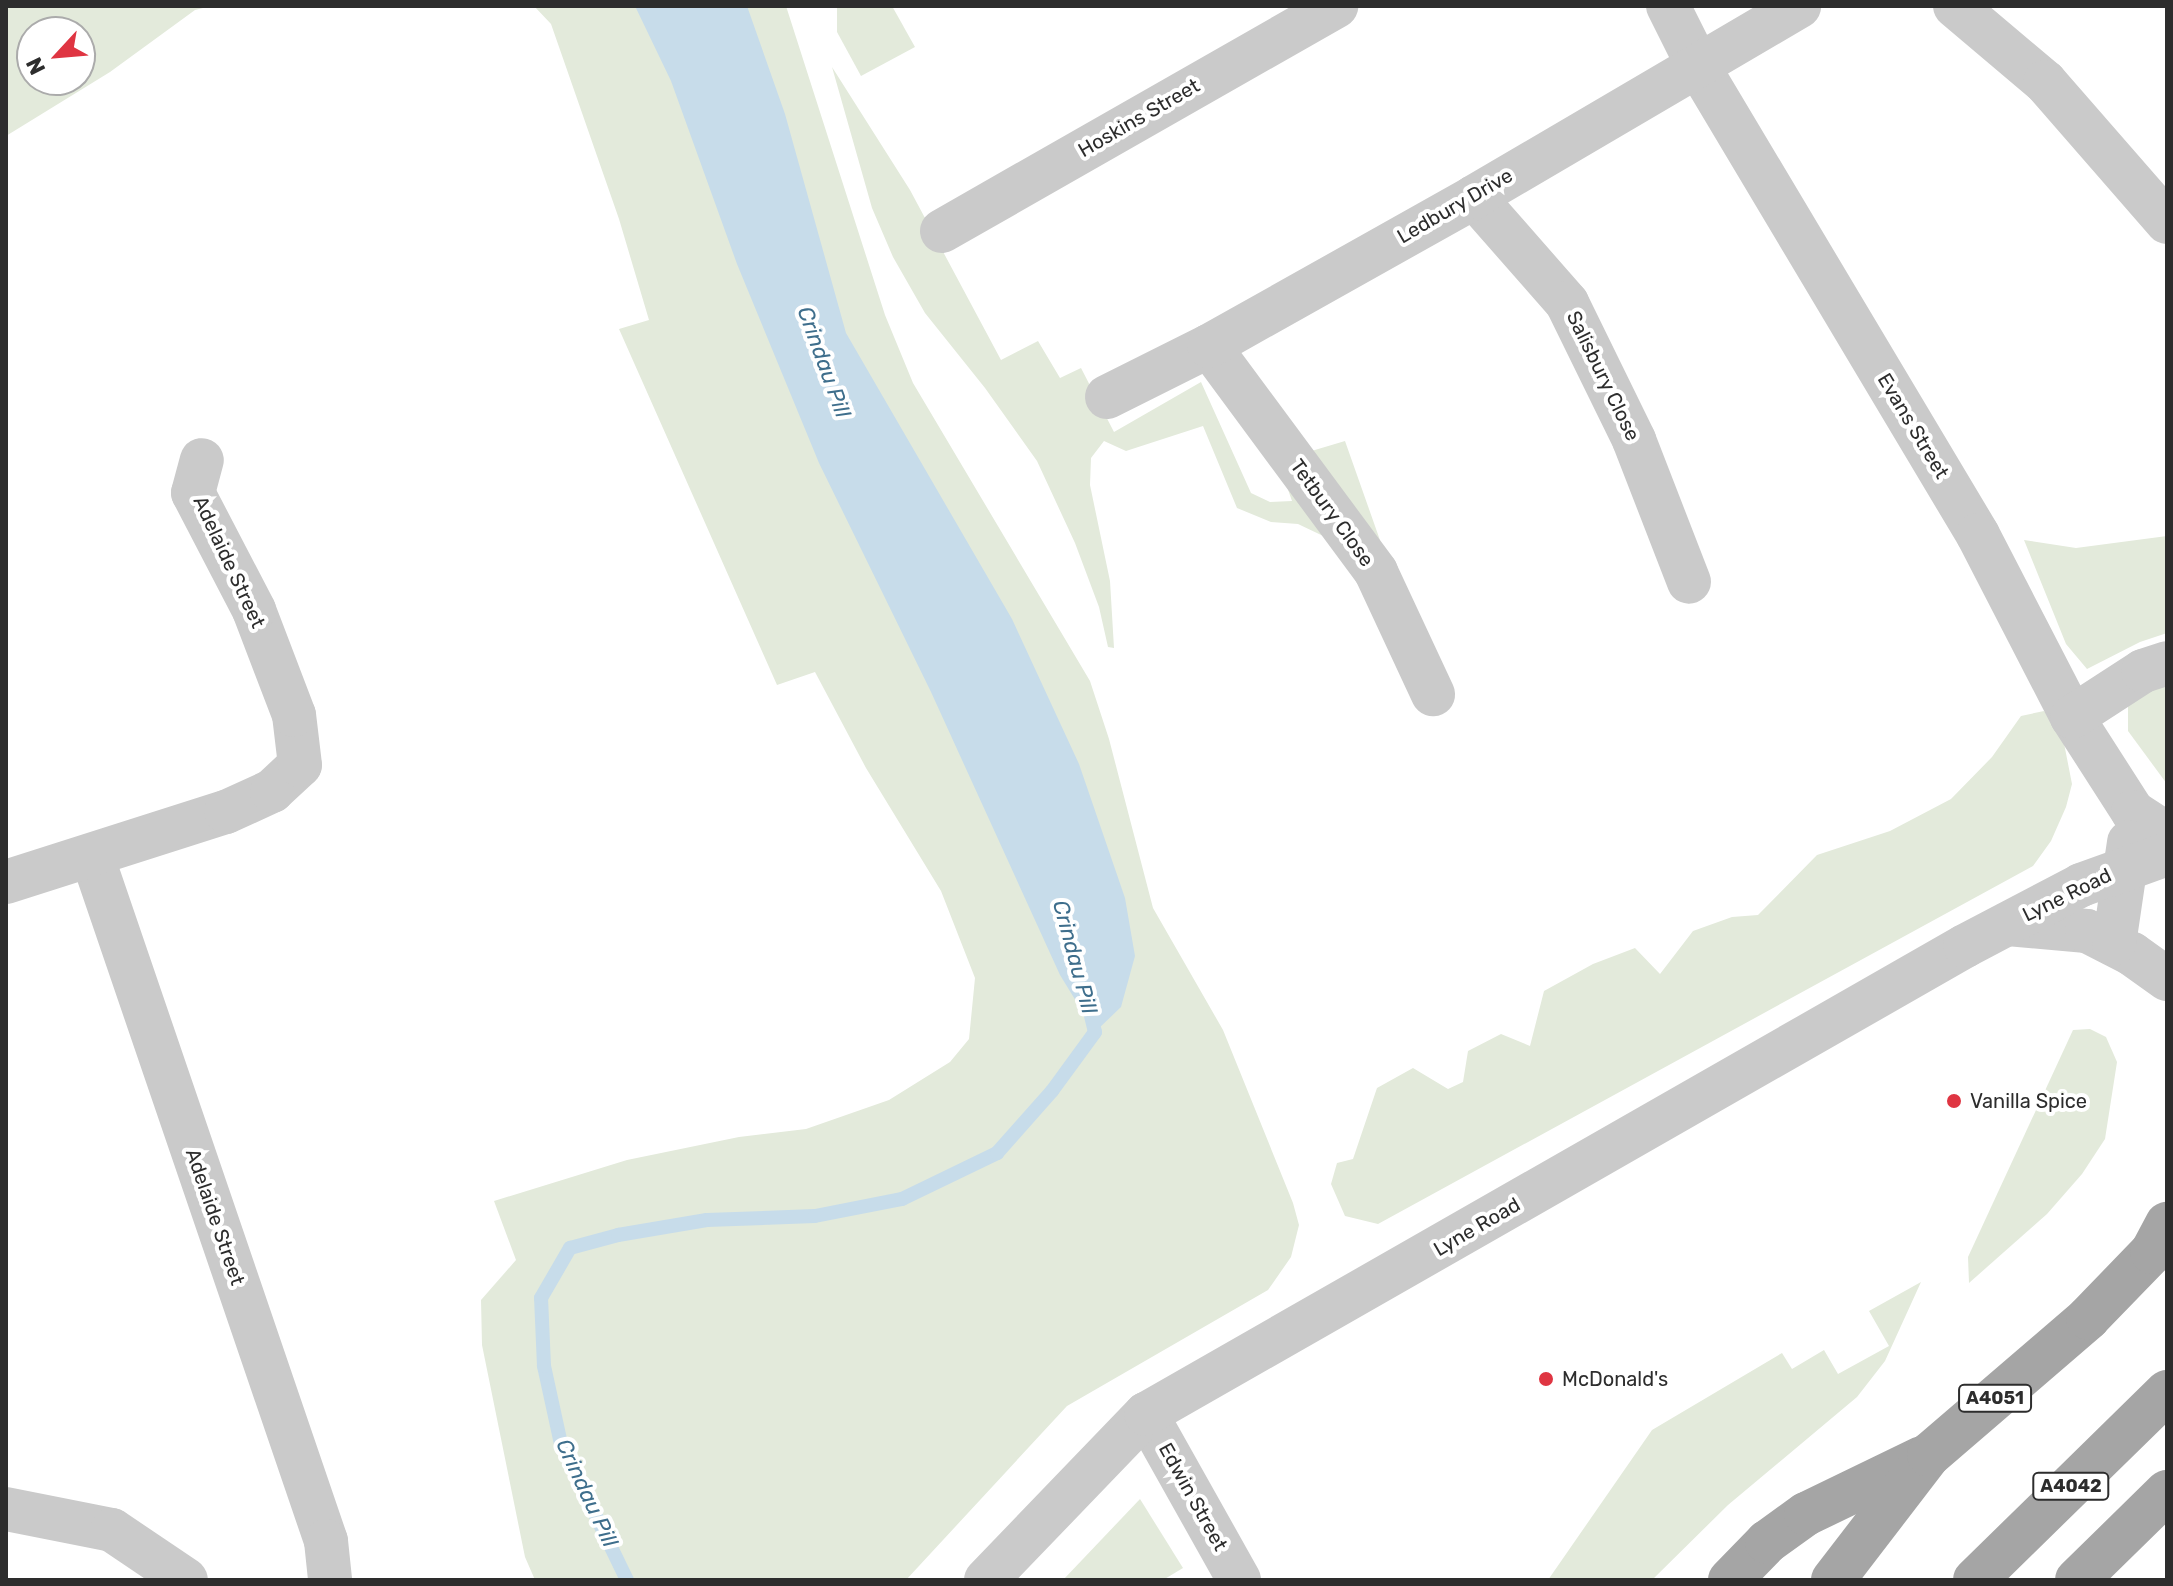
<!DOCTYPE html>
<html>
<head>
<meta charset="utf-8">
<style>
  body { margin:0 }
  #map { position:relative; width:2173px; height:1586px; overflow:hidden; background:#fff; font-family:Rubik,sans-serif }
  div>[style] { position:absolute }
  .green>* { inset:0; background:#e3eadb }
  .water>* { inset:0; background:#c7dcea }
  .stream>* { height:14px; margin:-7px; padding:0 7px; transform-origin:7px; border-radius:7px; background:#c7dcea }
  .minor>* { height:44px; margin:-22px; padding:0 22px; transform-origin:22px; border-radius:22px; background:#cacaca }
  .primary>* { height:44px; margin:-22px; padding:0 22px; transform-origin:22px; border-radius:22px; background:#a5a5a5 }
  .dots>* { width:22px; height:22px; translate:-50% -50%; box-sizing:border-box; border:4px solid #fff; border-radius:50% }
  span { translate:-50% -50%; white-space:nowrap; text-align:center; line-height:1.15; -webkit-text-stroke:8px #fff; paint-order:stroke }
  .shield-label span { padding:2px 6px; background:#fff; border:2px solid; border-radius:6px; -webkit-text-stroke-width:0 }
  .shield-label { font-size:18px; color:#2d2d2d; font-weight:700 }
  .street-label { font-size:20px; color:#2d2d2d }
  .poi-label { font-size:20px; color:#2d2d2d }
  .left { translate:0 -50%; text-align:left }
  .water-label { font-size:22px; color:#3e6e8c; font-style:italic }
  .frame { position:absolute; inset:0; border:8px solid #2d2d2d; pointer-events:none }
  .north { position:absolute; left:16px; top:16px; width:80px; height:80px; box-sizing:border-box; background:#fff; border:2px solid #ababab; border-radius:50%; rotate:244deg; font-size:22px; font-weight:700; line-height:32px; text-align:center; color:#2d2d2d }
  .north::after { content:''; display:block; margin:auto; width:28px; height:36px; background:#df3542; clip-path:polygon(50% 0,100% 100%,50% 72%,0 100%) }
</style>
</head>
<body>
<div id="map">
  <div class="green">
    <i style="clip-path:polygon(evenodd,6px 6px,211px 6px,195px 10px,110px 72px,6px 136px,6px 6px,32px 32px,80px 32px,80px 80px,32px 80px,32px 32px)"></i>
    <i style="clip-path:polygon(534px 6px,786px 6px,885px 315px,913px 383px,1090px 681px,1109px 739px,1153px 908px,1223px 1030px,1293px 1203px,1299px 1225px,1291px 1257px,1268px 1290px,1067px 1406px,906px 1580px,535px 1580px,525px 1557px,482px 1345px,481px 1300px,516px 1260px,494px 1201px,627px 1160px,739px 1137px,806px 1129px,889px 1100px,950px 1062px,969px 1039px,975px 978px,941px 891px,866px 768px,815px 672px,777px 685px,619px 329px,649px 320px,619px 219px,551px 24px)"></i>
    <i style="clip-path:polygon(837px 6px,892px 6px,915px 47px,861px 76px,837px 32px)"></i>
    <i style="clip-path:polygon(832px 67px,910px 190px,1001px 360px,1038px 341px,1060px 378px,1081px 368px,1114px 432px,1201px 382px,1251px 493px,1270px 502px,1292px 501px,1278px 461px,1345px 441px,1393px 577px,1340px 544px,1298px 524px,1271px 522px,1237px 508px,1203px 426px,1126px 451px,1104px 441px,1091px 458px,1090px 485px,1110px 581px,1114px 648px,1108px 647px,1099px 607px,1075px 543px,1037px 461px,985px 388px,925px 313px,893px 257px,872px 208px)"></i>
    <i style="clip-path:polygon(2167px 536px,2167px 633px,2140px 642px,2087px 669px,2066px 644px,2024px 540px,2076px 548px)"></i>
    <i style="clip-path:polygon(2167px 680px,2167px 784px,2128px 731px,2128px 705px)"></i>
    <i style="clip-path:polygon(2044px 711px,2062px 733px,2072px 784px,2066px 807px,2051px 841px,2033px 866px,1378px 1224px,1345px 1216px,1331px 1184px,1337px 1163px,1353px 1159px,1377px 1088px,1413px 1068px,1448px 1089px,1463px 1082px,1468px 1051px,1501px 1034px,1530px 1046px,1544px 991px,1593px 964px,1635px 948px,1660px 974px,1693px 931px,1732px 917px,1758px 915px,1817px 855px,1890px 831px,1951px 799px,1992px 757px,2021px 716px)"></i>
    <i style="clip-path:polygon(2090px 1029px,2106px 1037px,2117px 1062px,2105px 1139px,2082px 1174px,2047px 1214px,1969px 1283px,1968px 1257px,2073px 1030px)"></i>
    <i style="clip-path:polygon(1921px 1282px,1885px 1361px,1857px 1397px,1728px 1505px,1652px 1580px,1548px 1580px,1652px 1430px,1782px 1353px,1792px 1369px,1824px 1350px,1838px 1374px,1889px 1346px,1869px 1311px)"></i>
    <i style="clip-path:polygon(1140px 1499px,1183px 1568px,1163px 1580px,1063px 1580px)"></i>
  </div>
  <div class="water">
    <i style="clip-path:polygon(635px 6px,747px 6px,785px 114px,846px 333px,1012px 619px,1079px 764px,1125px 898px,1135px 956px,1121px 1007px,1095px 1032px,1060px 975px,931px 692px,819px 463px,737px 264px,671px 81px)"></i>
  </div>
  <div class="stream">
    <i style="left:627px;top:1580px;width:151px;rotate:-115.9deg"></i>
    <i style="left:561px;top:1444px;width:80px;rotate:-102.3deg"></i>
    <i style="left:544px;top:1366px;width:68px;rotate:-92.5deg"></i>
    <i style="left:541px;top:1298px;width:58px;rotate:-59.9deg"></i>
    <i style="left:570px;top:1248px;width:50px;rotate:-15.2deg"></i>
    <i style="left:618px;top:1235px;width:90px;rotate:-9.6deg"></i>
    <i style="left:707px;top:1220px;width:108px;rotate:-2.1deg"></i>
    <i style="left:815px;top:1216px;width:89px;rotate:-11.1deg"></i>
    <i style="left:902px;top:1199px;width:106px;rotate:-25.8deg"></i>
    <i style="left:997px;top:1153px;width:83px;rotate:-48.4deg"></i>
    <i style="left:1052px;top:1091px;width:73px;rotate:-53.9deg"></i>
    <i style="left:1095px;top:1032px;width:16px;rotate:-104deg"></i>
  </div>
  <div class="minor">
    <i style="left:1668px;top:6px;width:67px;rotate:63.4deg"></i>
    <i style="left:1698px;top:66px;width:546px;rotate:59.16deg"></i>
    <i style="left:1978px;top:535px;width:205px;rotate:62.7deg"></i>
    <i style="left:2072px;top:717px;width:113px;rotate:57.3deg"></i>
    <i style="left:2133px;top:812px;width:40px;rotate:32.9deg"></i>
    <i style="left:1955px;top:6px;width:118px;rotate:40.2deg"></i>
    <i style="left:2045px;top:82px;width:186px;rotate:48.9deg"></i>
    <i style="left:1474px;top:197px;width:141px;rotate:48.7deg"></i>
    <i style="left:1567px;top:303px;width:153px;rotate:63.9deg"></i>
    <i style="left:1634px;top:440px;width:152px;rotate:68.8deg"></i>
    <i style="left:942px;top:231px;width:454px;rotate:-29.7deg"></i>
    <i style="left:1209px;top:346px;width:281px;rotate:53.5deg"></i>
    <i style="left:1376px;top:572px;width:135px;rotate:65deg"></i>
    <i style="left:1107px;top:397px;width:114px;rotate:-26.6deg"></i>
    <i style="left:1209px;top:346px;width:304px;rotate:-29.3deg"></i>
    <i style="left:1474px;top:197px;width:377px;rotate:-30.4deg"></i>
    <i style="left:2072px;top:717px;width:85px;rotate:-32.9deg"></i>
    <i style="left:2143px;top:671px;width:25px;rotate:-18deg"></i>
    <i style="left:92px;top:856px;width:724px;rotate:71.14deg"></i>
    <i style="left:326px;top:1541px;width:39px;rotate:84deg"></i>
    <i style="left:6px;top:882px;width:231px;rotate:-17.7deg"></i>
    <i style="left:226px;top:812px;width:51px;rotate:-24.5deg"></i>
    <i style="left:272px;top:791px;width:38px;rotate:-43deg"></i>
    <i style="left:300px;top:765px;width:50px;rotate:-96.8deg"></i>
    <i style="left:294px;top:715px;width:112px;rotate:-110.9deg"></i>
    <i style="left:254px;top:610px;width:132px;rotate:-117.5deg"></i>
    <i style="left:193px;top:493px;width:34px;rotate:-75deg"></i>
    <i style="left:2008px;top:924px;width:79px;rotate:5.1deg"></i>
    <i style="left:2087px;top:931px;width:51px;rotate:27.1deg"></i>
    <i style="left:2132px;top:954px;width:43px;rotate:35.5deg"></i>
    <i style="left:2114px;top:944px;width:103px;rotate:-81.6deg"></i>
    <i style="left:1146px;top:1414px;width:190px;rotate:60.7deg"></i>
    <i style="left:6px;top:1509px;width:108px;rotate:11.2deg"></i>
    <i style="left:112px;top:1530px;width:89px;rotate:34deg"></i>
    <i style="left:986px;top:1580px;width:231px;rotate:-46.1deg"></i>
    <i style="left:1146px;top:1414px;width:943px;rotate:-29.74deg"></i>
    <i style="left:1965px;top:946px;width:131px;rotate:-27.7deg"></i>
    <i style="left:2081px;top:885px;width:91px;rotate:-19.8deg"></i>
  </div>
  <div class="primary">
    <i style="left:1730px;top:1580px;width:53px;rotate:-45.8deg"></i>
    <i style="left:1767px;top:1542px;width:48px;rotate:-35.7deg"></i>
    <i style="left:1806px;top:1514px;width:129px;rotate:-25.8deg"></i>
    <i style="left:1833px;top:1580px;width:158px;rotate:-52.5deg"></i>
    <i style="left:1929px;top:1455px;width:210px;rotate:-40.7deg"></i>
    <i style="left:2088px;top:1318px;width:92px;rotate:-45.9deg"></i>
    <i style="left:2152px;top:1252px;width:32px;rotate:-62deg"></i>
    <i style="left:1975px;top:1580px;width:269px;rotate:-44.4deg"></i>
    <i style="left:2077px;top:1580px;width:126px;rotate:-44.4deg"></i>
  </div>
  <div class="dots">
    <i style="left:1954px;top:1101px;background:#df3542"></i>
    <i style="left:1546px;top:1379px;background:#df3542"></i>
  </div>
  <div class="shield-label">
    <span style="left:1995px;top:1398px">A4051</span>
    <span style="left:2071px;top:1486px">A4042</span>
  </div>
  <div class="street-label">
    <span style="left:1139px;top:118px;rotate:-30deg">Hoskins Street</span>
    <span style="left:1455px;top:206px;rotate:-30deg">Ledbury Drive</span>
    <span style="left:1603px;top:376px;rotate:64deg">Salisbury Close</span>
    <span style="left:1913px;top:426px;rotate:59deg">Evans Street</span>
    <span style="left:1332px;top:513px;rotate:54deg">Tetbury Close</span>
    <span style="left:229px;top:562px;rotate:65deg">Adelaide Street</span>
    <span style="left:2067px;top:895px;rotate:-26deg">Lyne Road</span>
    <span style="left:215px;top:1217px;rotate:71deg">Adelaide Street</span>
    <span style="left:1477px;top:1227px;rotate:-30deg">Lyne Road</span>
    <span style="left:1193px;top:1497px;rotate:61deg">Edwin Street</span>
  </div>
  <div class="poi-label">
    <span class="left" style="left:1970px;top:1101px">Vanilla Spice</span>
    <span class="left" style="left:1562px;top:1379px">McDonald's</span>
  </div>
  <div class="water-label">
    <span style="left:824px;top:362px;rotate:70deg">Crindau Pill</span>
    <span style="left:1075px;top:957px;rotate:75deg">Crindau Pill</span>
    <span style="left:587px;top:1493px;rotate:65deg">Crindau Pill</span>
  </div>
  <div class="frame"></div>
  <div class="north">N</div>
</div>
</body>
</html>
